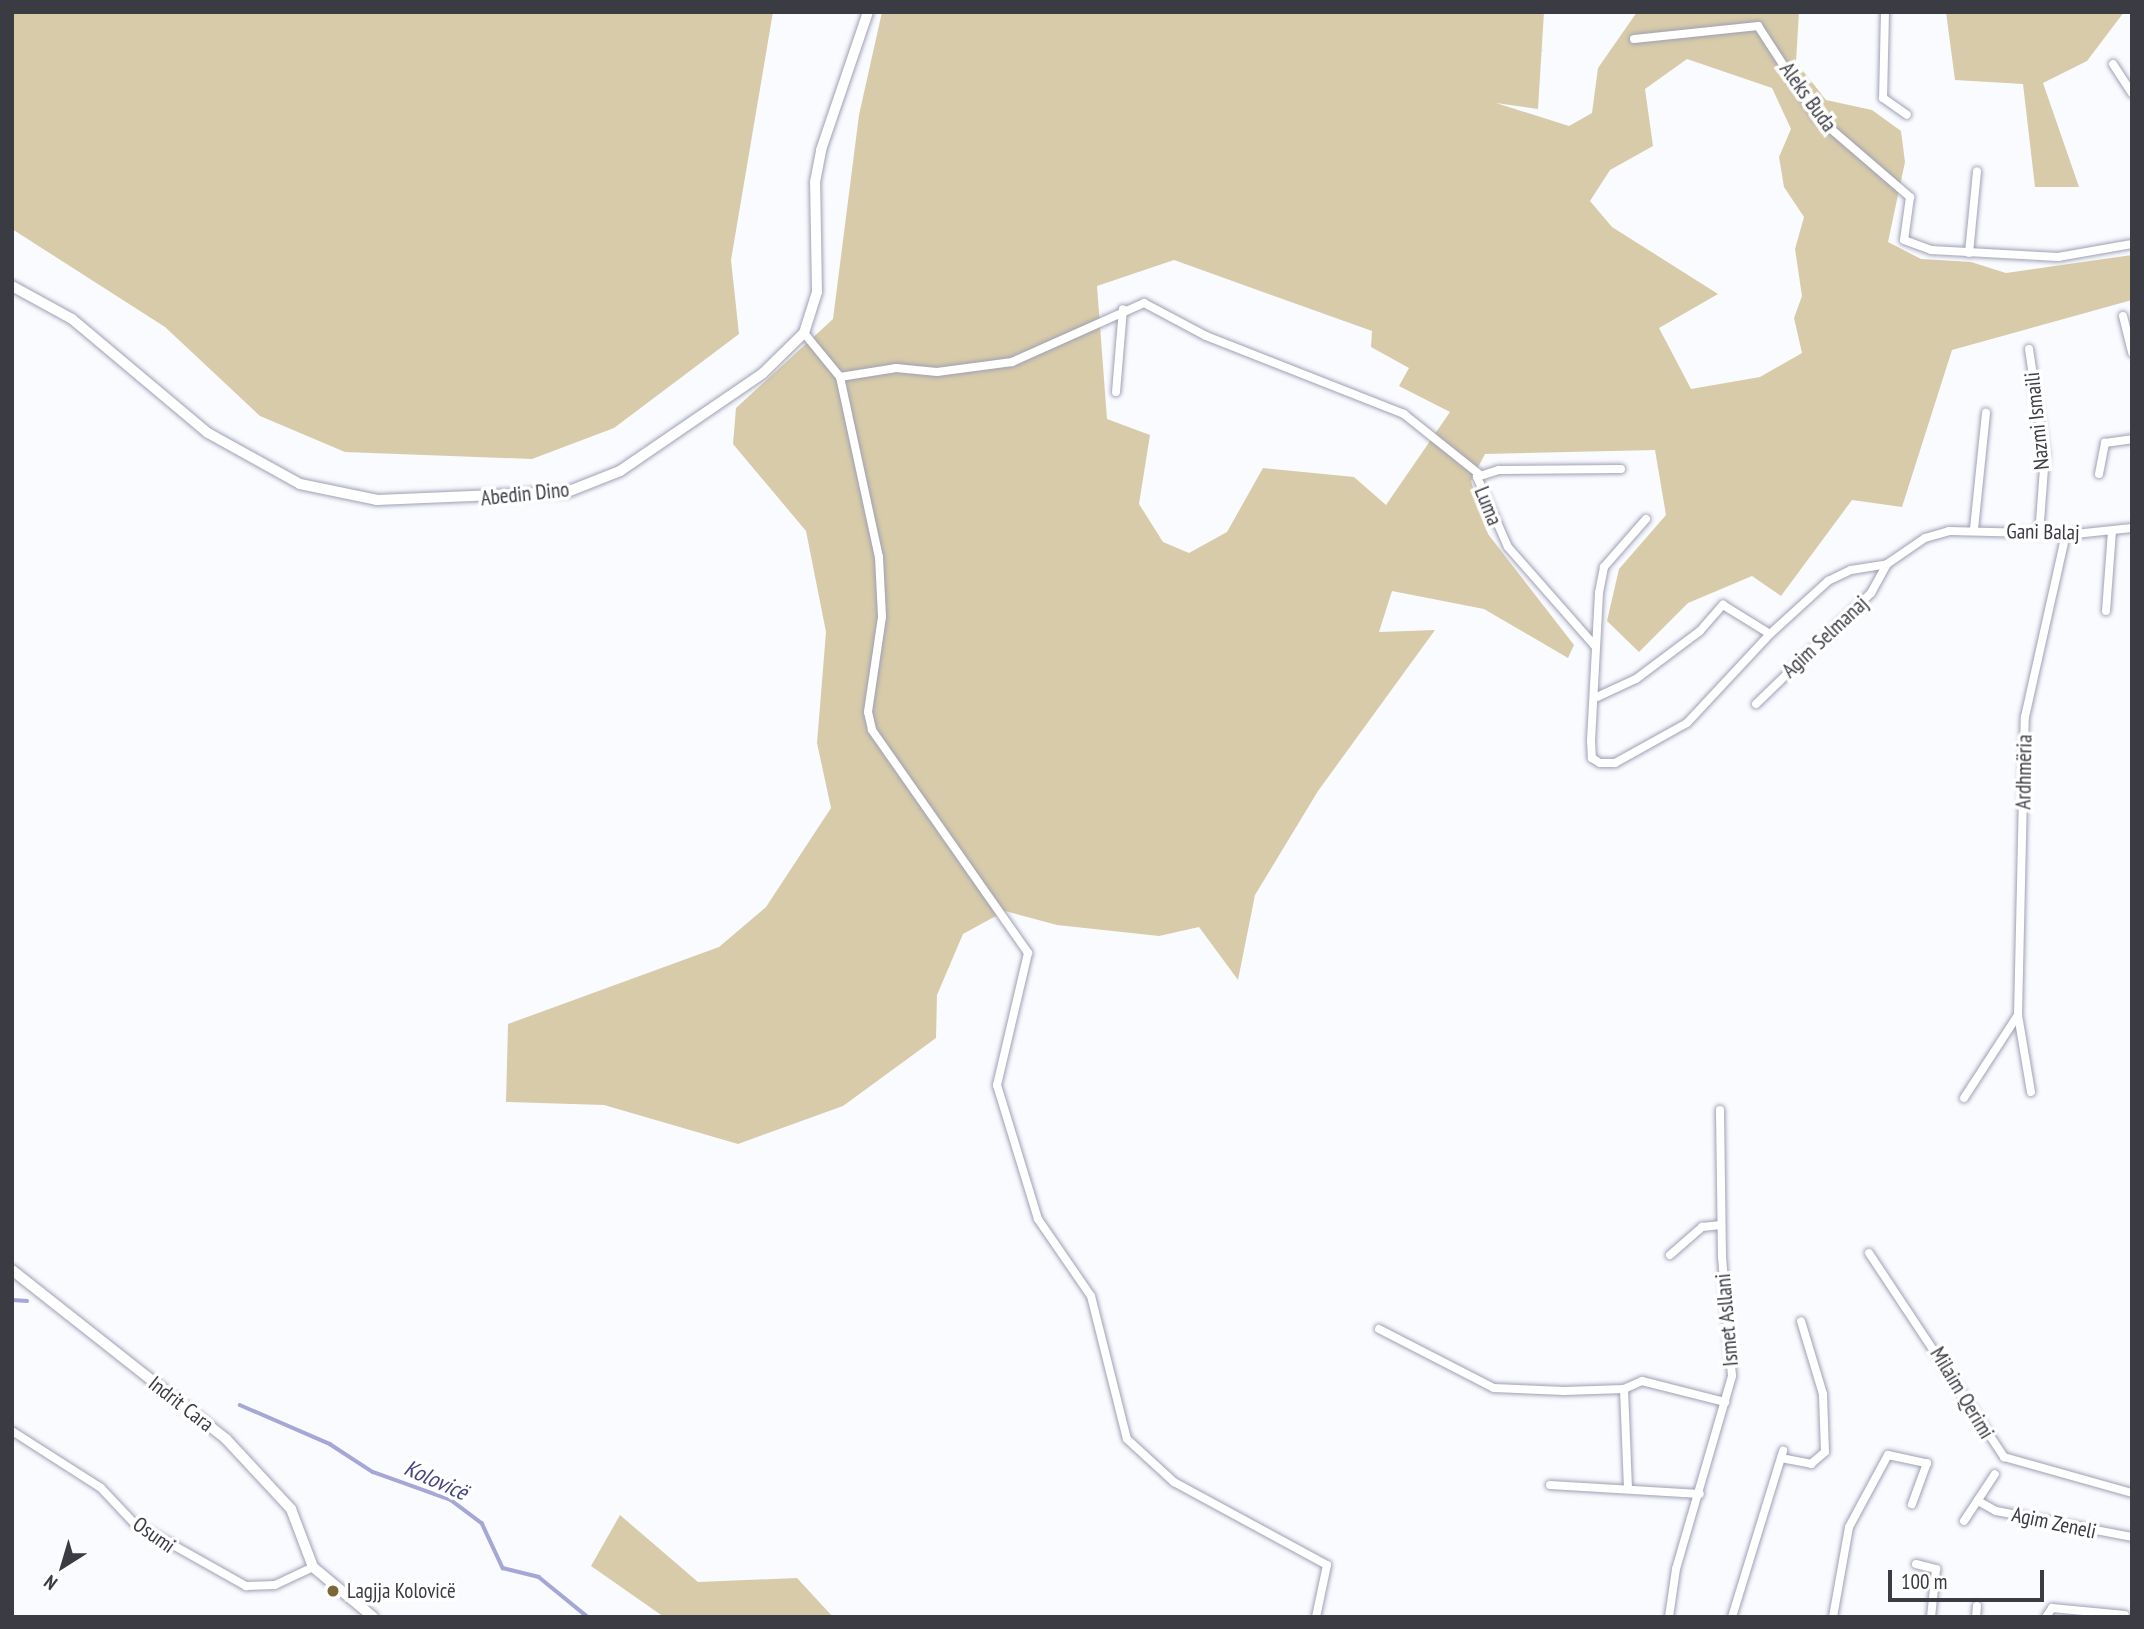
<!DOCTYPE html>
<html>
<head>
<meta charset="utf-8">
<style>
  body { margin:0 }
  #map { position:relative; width:2144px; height:1629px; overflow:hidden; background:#fafbff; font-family:"PT Sans Narrow",sans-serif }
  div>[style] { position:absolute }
  .green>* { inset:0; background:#d7cba9 }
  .stream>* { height:3.5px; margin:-1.75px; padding:0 1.75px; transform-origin:1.75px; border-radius:1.75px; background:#a5a7d6 }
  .roads { filter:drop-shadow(0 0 2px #9fa0b4) drop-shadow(0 0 2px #9fa0b4) }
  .minor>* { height:8px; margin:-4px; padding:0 4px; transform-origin:4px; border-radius:4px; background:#fff }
  .tertiary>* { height:10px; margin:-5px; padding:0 5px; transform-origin:5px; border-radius:5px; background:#fff }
  .dots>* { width:19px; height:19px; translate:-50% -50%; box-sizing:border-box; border:4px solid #fff; border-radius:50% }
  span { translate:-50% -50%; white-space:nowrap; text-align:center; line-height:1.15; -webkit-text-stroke:7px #fff; paint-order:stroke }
  .street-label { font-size:21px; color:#3a3b43 }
  .poi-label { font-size:21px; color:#3a3b43 }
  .left { translate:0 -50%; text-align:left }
  .water-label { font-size:23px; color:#484581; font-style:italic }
  .frame { position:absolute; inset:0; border:14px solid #3a3b43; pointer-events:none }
  .north { position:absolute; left:28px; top:1531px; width:70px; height:70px; -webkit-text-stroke:5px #fff; paint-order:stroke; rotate:217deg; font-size:19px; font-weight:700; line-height:28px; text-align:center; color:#3a3b43 }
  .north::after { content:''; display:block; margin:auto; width:24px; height:32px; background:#3a3b43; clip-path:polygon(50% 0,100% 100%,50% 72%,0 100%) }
  .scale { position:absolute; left:1888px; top:1570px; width:156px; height:32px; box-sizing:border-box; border:4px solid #3a3b43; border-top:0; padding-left:9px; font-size:21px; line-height:24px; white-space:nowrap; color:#3a3b43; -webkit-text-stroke:5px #fff; paint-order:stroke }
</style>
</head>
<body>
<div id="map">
  <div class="green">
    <i style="clip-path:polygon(12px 12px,773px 12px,731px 260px,739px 334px,614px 428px,532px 459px,345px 452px,260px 416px,165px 327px,12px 229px)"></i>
    <i style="clip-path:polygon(evenodd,882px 12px,1544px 12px,1538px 109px,1496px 103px,1569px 126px,1592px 113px,1598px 68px,1637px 12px,1799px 12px,1796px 62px,1826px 100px,1872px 110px,1901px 131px,1905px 162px,1888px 242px,1921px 259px,1971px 262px,2006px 273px,2132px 255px,2132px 300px,1952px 350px,1902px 507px,1852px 500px,1781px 596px,1752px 576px,1688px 603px,1639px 652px,1607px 621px,1619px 569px,1666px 515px,1655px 450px,1485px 454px,1471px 481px,1488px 534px,1574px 645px,1568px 658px,1484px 609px,1392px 591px,1379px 632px,1435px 630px,1318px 791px,1255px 895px,1238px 980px,1199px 927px,1159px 936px,1057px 925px,1005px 911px,963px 934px,937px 995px,936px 1038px,843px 1106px,738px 1144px,604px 1105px,506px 1102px,508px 1024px,719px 947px,766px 907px,831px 808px,817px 743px,826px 632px,806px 531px,733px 444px,736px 408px,833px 319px,859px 115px,882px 12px,1687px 59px,1772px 88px,1791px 129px,1779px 157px,1784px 187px,1804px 217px,1795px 249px,1802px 296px,1794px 318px,1802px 353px,1760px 377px,1691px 389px,1659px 328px,1718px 294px,1612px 227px,1590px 201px,1610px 170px,1653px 146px,1645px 89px,1687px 59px,882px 12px,1174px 260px,1372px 331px,1371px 347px,1409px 368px,1399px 386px,1450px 412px,1386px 505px,1354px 477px,1263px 468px,1227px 532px,1189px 553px,1163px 542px,1139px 504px,1150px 435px,1107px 419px,1097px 286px,1174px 260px)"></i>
    <i style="clip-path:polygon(1946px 12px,2124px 12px,2087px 61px,2043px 83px,2079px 187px,2035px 187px,2023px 84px,1955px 80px)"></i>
    <i style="clip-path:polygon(620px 1515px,698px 1582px,797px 1578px,833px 1617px,664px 1617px,591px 1566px)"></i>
  </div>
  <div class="stream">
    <i style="left:12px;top:1300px;width:15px;rotate:4deg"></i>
    <i style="left:240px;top:1405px;width:98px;rotate:23.4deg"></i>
    <i style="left:330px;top:1444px;width:51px;rotate:33.1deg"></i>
    <i style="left:373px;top:1472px;width:83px;rotate:19.7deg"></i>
    <i style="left:451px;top:1500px;width:39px;rotate:37deg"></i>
    <i style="left:482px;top:1523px;width:50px;rotate:65deg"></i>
    <i style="left:503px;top:1568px;width:37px;rotate:14deg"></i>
    <i style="left:539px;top:1577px;width:63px;rotate:39.2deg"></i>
  </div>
  <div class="roads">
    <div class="minor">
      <i style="left:1885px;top:12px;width:86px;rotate:91.3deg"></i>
      <i style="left:1883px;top:98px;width:29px;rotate:35deg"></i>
      <i style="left:1634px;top:39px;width:125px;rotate:-6deg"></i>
      <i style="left:1758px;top:26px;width:108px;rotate:57deg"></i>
      <i style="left:1817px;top:117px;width:123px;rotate:40.7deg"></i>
      <i style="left:1910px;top:197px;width:43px;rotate:97.9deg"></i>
      <i style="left:1904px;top:240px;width:29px;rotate:20deg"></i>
      <i style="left:1931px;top:250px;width:127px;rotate:3.2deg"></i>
      <i style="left:2058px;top:257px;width:75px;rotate:-10deg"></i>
      <i style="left:2113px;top:64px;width:35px;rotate:57deg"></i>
      <i style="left:1969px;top:253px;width:82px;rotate:-84.4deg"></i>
      <i style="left:2123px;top:316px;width:38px;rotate:76deg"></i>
      <i style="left:804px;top:333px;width:57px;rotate:50.7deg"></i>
      <i style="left:840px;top:377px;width:57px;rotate:-9.1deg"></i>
      <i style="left:896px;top:368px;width:41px;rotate:5.6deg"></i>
      <i style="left:937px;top:372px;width:76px;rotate:-7.6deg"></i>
      <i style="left:1012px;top:362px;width:145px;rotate:-24.1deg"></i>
      <i style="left:1144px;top:303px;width:70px;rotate:28deg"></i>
      <i style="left:1206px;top:336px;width:213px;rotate:21.5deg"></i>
      <i style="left:1404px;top:414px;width:95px;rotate:38.6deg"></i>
      <i style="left:2029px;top:349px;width:107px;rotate:81.4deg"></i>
      <i style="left:2045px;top:455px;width:80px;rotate:94.3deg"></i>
      <i style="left:840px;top:377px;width:184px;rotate:77.8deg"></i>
      <i style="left:879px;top:557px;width:60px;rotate:87.1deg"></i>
      <i style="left:882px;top:617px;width:96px;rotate:98.4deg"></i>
      <i style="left:868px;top:712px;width:18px;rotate:77deg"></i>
      <i style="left:872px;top:730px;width:272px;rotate:55deg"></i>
      <i style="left:1028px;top:953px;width:136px;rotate:103.2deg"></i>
      <i style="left:997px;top:1085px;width:140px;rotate:73deg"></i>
      <i style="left:1038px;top:1219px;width:93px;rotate:55.5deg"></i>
      <i style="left:1091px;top:1296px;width:147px;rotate:75.9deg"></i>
      <i style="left:1127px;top:1439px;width:64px;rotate:42.5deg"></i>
      <i style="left:1174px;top:1482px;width:174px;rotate:28.5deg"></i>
      <i style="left:1327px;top:1565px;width:53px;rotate:101.9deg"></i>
      <i style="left:1116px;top:392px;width:83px;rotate:-85.2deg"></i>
      <i style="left:2099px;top:474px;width:32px;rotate:-79deg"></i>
      <i style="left:2105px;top:443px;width:27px;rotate:-8deg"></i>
      <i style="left:1646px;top:519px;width:64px;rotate:131.2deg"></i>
      <i style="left:1604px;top:567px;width:26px;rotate:101deg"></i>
      <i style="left:1599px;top:593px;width:148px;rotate:93.1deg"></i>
      <i style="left:1591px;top:741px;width:17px;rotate:87deg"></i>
      <i style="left:1592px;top:758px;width:9px;rotate:32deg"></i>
      <i style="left:1600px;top:763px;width:15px"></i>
      <i style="left:1615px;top:763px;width:82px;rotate:-29.1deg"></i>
      <i style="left:1687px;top:723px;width:122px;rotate:-47deg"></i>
      <i style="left:1770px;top:634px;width:79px;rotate:-42.4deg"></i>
      <i style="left:1828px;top:581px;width:25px;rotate:-26deg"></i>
      <i style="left:1851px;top:570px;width:36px;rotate:-9deg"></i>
      <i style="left:1887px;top:564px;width:46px;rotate:-34.4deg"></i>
      <i style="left:1925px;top:538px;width:25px;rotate:-16deg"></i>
      <i style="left:1949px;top:531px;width:126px;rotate:1.4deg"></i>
      <i style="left:2075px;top:534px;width:57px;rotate:-6deg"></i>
      <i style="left:1974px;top:529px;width:117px;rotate:-84.1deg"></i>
      <i style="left:2106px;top:611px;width:80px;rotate:-85.7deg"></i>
      <i style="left:1595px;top:646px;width:132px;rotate:-131.3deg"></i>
      <i style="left:1508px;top:547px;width:77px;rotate:-113.9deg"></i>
      <i style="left:1477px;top:477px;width:23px;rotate:-18deg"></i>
      <i style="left:1499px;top:470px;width:122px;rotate:-0.5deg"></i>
      <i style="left:1597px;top:697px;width:43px;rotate:-24.8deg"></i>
      <i style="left:1636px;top:679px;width:80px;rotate:-36.9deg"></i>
      <i style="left:1700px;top:631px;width:35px;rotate:-49deg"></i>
      <i style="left:1723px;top:605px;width:55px;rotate:31.7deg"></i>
      <i style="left:1756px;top:704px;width:160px;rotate:-44deg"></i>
      <i style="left:1871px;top:593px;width:33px;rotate:-61deg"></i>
      <i style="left:2031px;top:1092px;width:78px;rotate:-99.6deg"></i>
      <i style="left:2018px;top:1015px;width:298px;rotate:-88.7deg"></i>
      <i style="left:2025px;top:717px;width:188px;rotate:-77.4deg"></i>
      <i style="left:1964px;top:1098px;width:99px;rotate:-57deg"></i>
      <i style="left:1869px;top:1253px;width:245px;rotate:56.5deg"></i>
      <i style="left:2004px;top:1457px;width:133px;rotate:15.7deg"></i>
      <i style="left:1670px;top:1255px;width:43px;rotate:-41.2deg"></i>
      <i style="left:1702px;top:1227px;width:19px;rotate:-6deg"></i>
      <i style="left:1379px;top:1329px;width:129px;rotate:27.2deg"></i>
      <i style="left:1494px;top:1388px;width:70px;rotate:2.5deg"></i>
      <i style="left:1564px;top:1391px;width:60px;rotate:-1.9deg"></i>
      <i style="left:1624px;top:1389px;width:20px;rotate:-24deg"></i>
      <i style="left:1642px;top:1381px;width:86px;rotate:14.2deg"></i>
      <i style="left:1624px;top:1389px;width:100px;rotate:87.7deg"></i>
      <i style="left:12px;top:1431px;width:106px;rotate:32.6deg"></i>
      <i style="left:101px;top:1488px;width:48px;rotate:46.7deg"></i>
      <i style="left:134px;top:1523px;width:129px;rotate:29.4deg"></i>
      <i style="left:246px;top:1586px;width:29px;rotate:-2deg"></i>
      <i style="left:275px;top:1585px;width:42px;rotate:-25.3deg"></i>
      <i style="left:1781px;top:1458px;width:31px;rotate:11deg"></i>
      <i style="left:1811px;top:1464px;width:18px;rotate:-41deg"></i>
      <i style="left:1825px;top:1452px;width:58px;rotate:-92deg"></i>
      <i style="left:1823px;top:1394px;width:76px;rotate:-106.8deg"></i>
      <i style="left:1550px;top:1485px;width:150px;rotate:3.4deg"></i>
      <i style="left:1978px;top:1501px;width:21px;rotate:29deg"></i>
      <i style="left:1996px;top:1511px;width:138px;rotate:10.8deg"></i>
      <i style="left:1964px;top:1521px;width:56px;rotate:-56.6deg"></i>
      <i style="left:1916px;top:1564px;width:21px;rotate:14deg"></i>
      <i style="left:1936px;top:1569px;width:48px;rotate:95.9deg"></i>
      <i style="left:1669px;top:1617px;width:49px;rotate:-81.7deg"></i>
      <i style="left:1676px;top:1569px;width:201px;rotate:-73.8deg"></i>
      <i style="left:1732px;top:1376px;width:120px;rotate:-94.8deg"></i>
      <i style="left:1722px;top:1256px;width:146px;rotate:-90.8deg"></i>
      <i style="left:1732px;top:1617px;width:174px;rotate:-72.9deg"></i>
      <i style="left:1833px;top:1617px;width:91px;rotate:-79.9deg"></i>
      <i style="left:1849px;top:1527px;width:82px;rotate:-61.6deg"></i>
      <i style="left:1888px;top:1455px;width:40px;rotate:12deg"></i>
      <i style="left:1927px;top:1463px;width:44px;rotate:110.1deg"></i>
      <i style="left:1976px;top:1617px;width:11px;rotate:-85deg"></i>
      <i style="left:2046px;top:1617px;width:11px;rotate:-56deg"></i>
      <i style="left:2052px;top:1608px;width:73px;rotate:5.5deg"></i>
    </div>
    <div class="tertiary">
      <i style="left:12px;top:286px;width:68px;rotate:28.8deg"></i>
      <i style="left:72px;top:319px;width:177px;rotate:40deg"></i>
      <i style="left:208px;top:433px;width:105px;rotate:29deg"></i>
      <i style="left:300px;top:484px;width:79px;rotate:11.7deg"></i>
      <i style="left:377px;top:500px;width:190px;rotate:-2.4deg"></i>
      <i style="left:567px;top:492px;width:57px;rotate:-21.6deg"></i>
      <i style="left:620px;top:471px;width:173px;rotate:-34.4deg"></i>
      <i style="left:763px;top:373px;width:57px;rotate:-44.3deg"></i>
      <i style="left:804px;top:333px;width:43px;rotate:-72.4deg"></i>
      <i style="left:817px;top:292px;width:110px;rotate:-91deg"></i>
      <i style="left:815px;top:182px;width:33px;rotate:-79deg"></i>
      <i style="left:821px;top:150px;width:146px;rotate:-71.2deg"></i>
      <i style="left:12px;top:1270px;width:273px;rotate:38.3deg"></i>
      <i style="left:226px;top:1439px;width:96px;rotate:47.1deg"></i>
      <i style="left:291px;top:1509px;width:62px;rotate:69.2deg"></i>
      <i style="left:313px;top:1567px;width:78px;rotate:39.8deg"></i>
    </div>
  </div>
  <div class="dots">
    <i style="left:333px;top:1591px;background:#7a6836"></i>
  </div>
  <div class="street-label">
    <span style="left:1808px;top:97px;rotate:54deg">Aleks Buda</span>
    <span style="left:2037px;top:421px;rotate:-96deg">Nazmi Ismaili</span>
    <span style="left:525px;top:494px;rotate:-6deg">Abedin Dino</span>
    <span style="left:1488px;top:506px;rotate:68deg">Luma</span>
    <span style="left:2043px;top:532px;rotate:1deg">Gani Balaj</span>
    <span style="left:1825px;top:637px;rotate:-43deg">Agim Selmanaj</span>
    <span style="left:2024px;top:772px;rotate:-89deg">Ardhmëria</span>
    <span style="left:1727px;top:1320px;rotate:-95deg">Ismet Asllani</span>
    <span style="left:1962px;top:1393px;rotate:59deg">Milaim Qerimi</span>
    <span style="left:181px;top:1404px;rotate:38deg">Indrit Cara</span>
    <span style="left:2054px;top:1523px;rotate:12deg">Agim Zeneli</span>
    <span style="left:154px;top:1535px;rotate:35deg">Osumi</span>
  </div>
  <div class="poi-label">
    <span class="left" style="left:347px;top:1591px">Lagjja Kolovicë</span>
  </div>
  <div class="water-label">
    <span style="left:436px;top:1480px;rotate:24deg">Kolovicë</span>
  </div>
  <div class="frame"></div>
  <div class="north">N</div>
  <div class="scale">100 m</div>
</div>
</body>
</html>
